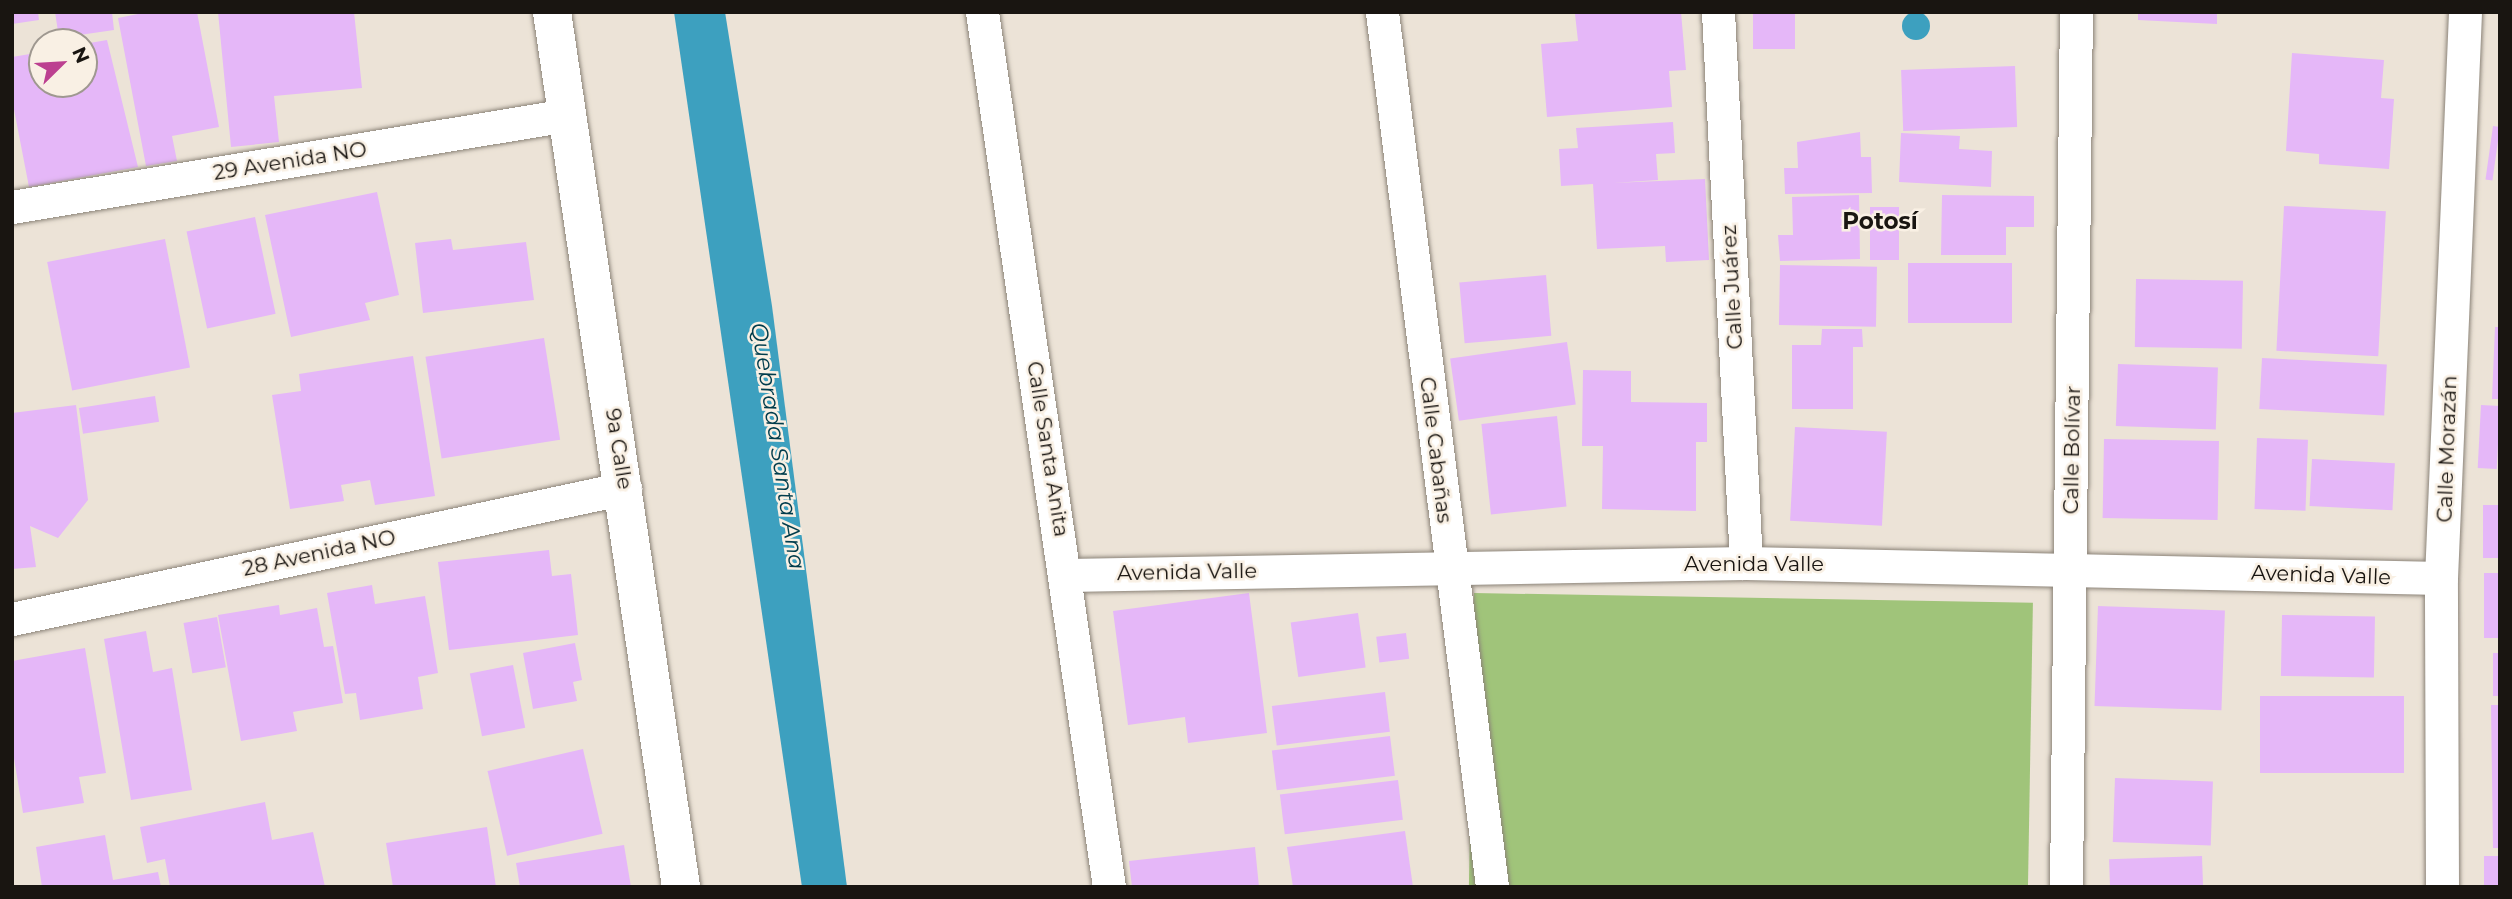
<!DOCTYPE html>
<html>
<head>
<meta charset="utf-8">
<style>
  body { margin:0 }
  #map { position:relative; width:2512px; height:899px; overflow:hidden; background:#ece3d7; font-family:Montserrat,sans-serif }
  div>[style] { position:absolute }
  .green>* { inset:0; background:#a0c47a; transform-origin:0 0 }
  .water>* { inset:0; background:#3da0bf }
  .round { border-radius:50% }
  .building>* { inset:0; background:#e5b7f8; transform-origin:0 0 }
  .roads { filter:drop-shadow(0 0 2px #8b8378) drop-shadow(0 0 2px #8b8378) }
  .street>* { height:33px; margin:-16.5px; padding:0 16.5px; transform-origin:16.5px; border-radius:16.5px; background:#fff }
  .secondary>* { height:38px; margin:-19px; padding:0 19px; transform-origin:19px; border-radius:19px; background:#fff }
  span { translate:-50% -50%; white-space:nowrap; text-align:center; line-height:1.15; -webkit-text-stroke:5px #f9f0e4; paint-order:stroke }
  .street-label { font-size:21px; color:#191511 }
  .neighbourhood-label { font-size:23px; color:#191511; font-weight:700 }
  .water-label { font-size:23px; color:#003c4c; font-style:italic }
  .frame { position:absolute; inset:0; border:14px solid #191511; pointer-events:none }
  .north { position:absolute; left:28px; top:28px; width:70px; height:70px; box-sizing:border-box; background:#f9f0e4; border:2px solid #9f9890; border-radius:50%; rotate:66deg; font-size:19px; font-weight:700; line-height:28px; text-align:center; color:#191511 }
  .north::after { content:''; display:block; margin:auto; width:24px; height:32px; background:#bc4090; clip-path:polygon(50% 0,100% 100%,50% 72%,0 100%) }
</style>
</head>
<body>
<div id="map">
  <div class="green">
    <i style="left:1474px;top:593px;width:559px;height:297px;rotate:1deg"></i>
  </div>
  <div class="water">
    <i style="clip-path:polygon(674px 12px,725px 12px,772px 306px,847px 887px,802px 887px)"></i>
    <i class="round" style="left:1902px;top:12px;width:28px;height:28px"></i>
  </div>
  <div class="building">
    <i style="clip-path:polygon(12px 12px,38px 12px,39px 20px,12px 24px)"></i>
    <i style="clip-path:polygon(55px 12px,112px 12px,114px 30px,59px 38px)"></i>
    <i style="clip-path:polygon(148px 12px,197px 12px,219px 127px,172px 136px,177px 161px,146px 166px,118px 18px)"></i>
    <i style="clip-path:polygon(218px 12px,354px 12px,362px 88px,274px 96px,279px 142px,231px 147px)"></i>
    <i style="clip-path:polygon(1681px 12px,1686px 70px,1669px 71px,1672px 107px,1547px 117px,1541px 44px,1578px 41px,1575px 14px)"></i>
    <i style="left:1753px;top:12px;width:42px;height:37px"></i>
    <i style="clip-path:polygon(2138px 12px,2217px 12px,2217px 24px,2138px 20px)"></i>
    <i style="clip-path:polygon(107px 40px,138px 167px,29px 187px,12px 99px,12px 57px,42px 52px,42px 84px,84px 84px,84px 44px)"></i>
    <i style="clip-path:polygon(2292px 53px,2384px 60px,2381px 98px,2394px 99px,2389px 169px,2319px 164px,2319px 154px,2286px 151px)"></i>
    <i style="left:2015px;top:66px;width:61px;height:114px;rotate:88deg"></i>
    <i style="clip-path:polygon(1673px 122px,1675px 153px,1656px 154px,1658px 180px,1613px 183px,1705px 179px,1709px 260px,1666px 262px,1665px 246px,1597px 249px,1593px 184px,1561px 186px,1559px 149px,1578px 148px,1576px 128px)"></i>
    <i style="left:2493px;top:126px;width:7px;height:54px;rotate:8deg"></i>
    <i style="clip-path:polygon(1860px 132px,1861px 157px,1871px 157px,1872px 193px,1785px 194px,1784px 168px,1798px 168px,1797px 142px)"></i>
    <i style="clip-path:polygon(1901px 133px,1960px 136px,1959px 149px,1992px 151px,1991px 187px,1899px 182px)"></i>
    <i style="clip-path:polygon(377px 192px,399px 295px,365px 303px,370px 320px,291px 337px,265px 215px)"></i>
    <i style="clip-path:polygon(1859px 195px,1860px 259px,1780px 261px,1778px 235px,1793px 235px,1792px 197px)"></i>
    <i style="clip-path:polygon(1942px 195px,2034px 196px,2034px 227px,2006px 227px,2006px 255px,1941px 255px)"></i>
    <i style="left:2284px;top:206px;width:102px;height:145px;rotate:3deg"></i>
    <i style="left:1870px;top:207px;width:29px;height:53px"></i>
    <i style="left:255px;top:217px;width:99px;height:70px;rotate:78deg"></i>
    <i style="left:165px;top:239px;width:131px;height:120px;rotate:79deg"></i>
    <i style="clip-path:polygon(451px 239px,453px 250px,526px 242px,534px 300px,423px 313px,415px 243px)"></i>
    <i style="left:1908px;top:263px;width:104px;height:60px"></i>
    <i style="left:1780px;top:265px;width:97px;height:60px;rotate:1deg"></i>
    <i style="left:1546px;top:275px;width:61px;height:87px;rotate:85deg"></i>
    <i style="left:2136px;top:279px;width:107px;height:68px;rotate:1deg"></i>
    <i style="clip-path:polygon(2495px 327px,2500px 327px,2500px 399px,2492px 399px)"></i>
    <i style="clip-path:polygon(1822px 329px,1862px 329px,1863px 347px,1853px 347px,1853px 409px,1792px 409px,1792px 345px,1821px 345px)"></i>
    <i style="left:544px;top:338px;width:103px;height:120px;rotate:81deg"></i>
    <i style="left:1567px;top:342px;width:63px;height:118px;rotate:82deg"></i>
    <i style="clip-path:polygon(413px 356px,435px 496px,375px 505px,370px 480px,341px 485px,344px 501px,290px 509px,272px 395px,301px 391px,299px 374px)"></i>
    <i style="left:2262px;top:358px;width:125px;height:51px;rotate:3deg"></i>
    <i style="left:2118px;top:364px;width:100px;height:62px;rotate:2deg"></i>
    <i style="clip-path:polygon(1583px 370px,1631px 371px,1631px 402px,1707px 403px,1707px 442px,1696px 442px,1696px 511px,1602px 509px,1603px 446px,1582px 446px)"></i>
    <i style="left:155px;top:396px;width:26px;height:77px;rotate:81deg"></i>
    <i style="clip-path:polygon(76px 405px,88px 500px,58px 538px,30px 526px,36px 567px,12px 569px,12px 413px)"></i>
    <i style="left:2481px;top:405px;width:19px;height:63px;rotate:3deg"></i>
    <i style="left:1557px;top:416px;width:91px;height:76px;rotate:84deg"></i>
    <i style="left:1795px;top:427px;width:92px;height:94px;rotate:3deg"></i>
    <i style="left:2257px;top:438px;width:51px;height:71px;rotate:2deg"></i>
    <i style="left:2104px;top:439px;width:115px;height:79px;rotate:1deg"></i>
    <i style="left:2312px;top:459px;width:83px;height:47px;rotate:3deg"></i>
    <i style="left:2500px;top:505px;width:53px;height:17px;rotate:90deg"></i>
    <i style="clip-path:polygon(549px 550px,552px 576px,571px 574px,578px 635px,449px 650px,438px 562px)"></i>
    <i style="left:2500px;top:573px;width:65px;height:16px;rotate:90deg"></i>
    <i style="clip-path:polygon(372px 585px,375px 604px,425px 596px,438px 673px,418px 677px,423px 709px,360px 720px,356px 693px,345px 694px,327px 593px)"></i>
    <i style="clip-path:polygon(1249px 593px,1267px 733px,1188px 743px,1185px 717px,1128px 725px,1113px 611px)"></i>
    <i style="clip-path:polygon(279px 605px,280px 615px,317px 608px,324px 647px,333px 646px,343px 703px,293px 712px,297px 731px,241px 741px,218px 615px)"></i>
    <i style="left:2098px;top:606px;width:127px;height:100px;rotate:2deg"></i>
    <i style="left:1358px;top:613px;width:55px;height:68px;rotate:82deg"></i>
    <i style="left:2282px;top:615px;width:93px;height:61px;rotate:1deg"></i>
    <i style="left:217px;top:617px;width:51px;height:34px;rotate:80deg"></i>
    <i style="clip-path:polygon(146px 631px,153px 672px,172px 668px,192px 790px,131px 800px,104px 639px)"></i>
    <i style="left:1406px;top:633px;width:26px;height:30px;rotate:83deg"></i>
    <i style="clip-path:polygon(575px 643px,582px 680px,573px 682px,577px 701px,533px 709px,523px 653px)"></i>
    <i style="clip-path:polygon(85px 648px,106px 773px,79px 777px,84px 803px,23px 813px,12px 746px,12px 661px)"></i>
    <i style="left:2493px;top:653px;width:7px;height:43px"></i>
    <i style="left:513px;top:665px;width:64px;height:44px;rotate:79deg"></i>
    <i style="left:1385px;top:692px;width:40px;height:114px;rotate:83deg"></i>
    <i style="left:2260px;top:696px;width:144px;height:77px"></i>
    <i style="clip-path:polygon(2491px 705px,2500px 705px,2500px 848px,2493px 848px)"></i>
    <i style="left:1390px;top:736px;width:40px;height:119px;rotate:83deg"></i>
    <i style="left:583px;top:749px;width:87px;height:98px;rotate:77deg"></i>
    <i style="left:2115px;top:778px;width:98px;height:64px;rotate:2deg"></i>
    <i style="left:1398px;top:780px;width:40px;height:119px;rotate:83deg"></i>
    <i style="clip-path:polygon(265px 802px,272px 840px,313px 832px,325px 887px,170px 887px,165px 859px,147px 863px,140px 827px)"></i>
    <i style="clip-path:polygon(487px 827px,496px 887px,393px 887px,386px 843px)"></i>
    <i style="clip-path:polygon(1405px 831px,1413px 887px,1293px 887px,1287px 847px)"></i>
    <i style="clip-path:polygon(105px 835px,113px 880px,158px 872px,161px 887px,42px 887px,36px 847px)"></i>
    <i style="clip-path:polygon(624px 845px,631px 887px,520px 887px,516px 863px)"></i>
    <i style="clip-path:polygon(1255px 847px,1259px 887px,1132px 887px,1129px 861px)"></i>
    <i style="left:2202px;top:856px;width:31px;height:93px;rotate:88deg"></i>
    <i style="left:2484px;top:856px;width:16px;height:31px"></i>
  </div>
  <div class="roads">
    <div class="street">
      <i style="left:982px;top:12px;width:884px;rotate:81.74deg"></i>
      <i style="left:1382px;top:12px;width:882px;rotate:82.83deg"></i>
      <i style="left:1718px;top:12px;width:552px;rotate:87.09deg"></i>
      <i style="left:12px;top:207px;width:563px;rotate:-9.41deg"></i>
      <i style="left:1067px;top:575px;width:679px;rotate:-1.01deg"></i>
      <i style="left:1746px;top:563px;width:695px;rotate:1.24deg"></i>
      <i style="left:12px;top:619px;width:627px;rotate:-12.06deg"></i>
      <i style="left:2066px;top:887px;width:875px;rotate:-89.35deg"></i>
      <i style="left:2442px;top:887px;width:309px;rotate:-90.2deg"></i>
      <i style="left:2441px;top:578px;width:567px;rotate:-87.57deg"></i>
    </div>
    <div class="secondary">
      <i style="left:552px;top:12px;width:884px;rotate:81.61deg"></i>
    </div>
  </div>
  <div class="street-label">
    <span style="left:290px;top:161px;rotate:-9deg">29 Avenida NO</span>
    <span style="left:1732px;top:287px;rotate:-93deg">Calle Juárez</span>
    <span style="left:619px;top:449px;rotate:81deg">9a Calle</span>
    <span style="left:1048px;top:449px;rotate:81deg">Calle Santa Anita</span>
    <span style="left:2447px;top:449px;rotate:-88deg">Calle Morazán</span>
    <span style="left:1436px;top:450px;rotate:83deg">Calle Cabañas</span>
    <span style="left:2072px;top:450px;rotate:-89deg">Calle Bolívar</span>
    <span style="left:319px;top:553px;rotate:-12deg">28 Avenida NO</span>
    <span style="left:1754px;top:564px">Avenida Valle</span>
    <span style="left:1187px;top:572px;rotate:-1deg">Avenida Valle</span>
    <span style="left:2321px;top:575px;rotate:2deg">Avenida Valle</span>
  </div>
  <div class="neighbourhood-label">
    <span style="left:1880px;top:221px">Potosí</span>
  </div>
  <div class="water-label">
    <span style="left:778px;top:446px;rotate:81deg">Quebrada Santa Ana</span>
  </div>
  <div class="frame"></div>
  <div class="north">N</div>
</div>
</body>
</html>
